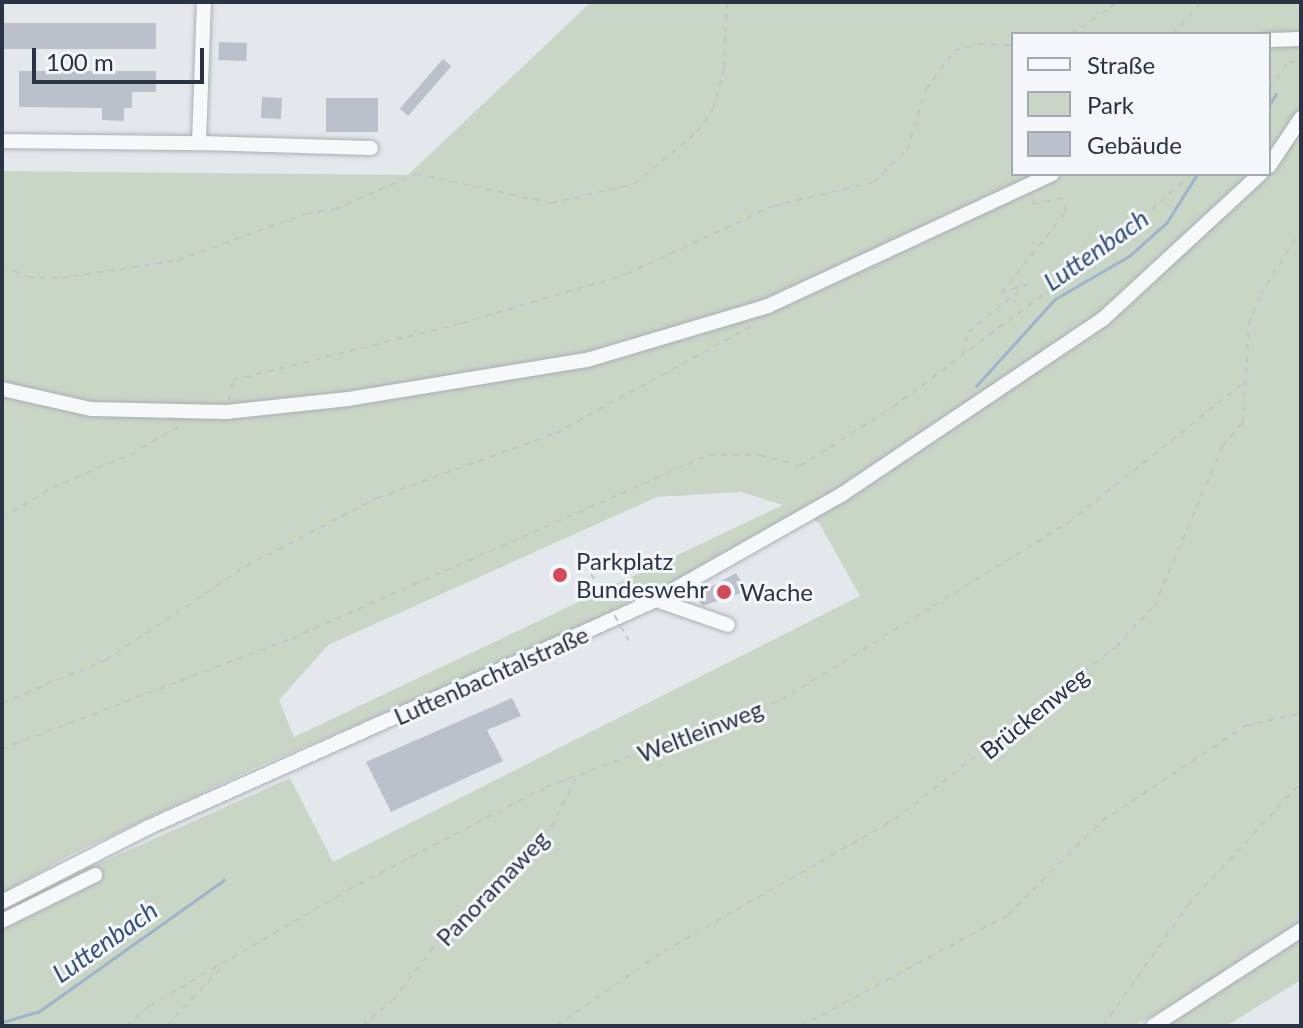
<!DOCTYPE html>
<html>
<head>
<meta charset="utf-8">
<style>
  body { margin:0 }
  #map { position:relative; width:1303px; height:1028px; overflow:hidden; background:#e4e7ec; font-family:Lato,sans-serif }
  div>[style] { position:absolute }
  .green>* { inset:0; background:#c9d6c5 }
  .stream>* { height:3px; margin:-1.5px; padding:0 1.5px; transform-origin:1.5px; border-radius:1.5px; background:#9fb4cc }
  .building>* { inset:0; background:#bbc0ca; transform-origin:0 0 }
  .path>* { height:2px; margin-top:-1px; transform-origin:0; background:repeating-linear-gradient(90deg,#c2c5cb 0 6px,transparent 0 12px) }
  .roads { filter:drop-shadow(0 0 2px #a9aeb7) drop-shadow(0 0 2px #a9aeb7) }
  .minor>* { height:14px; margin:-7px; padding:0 7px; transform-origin:7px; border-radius:7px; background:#f7f8fa }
  .path-bridge>* { height:2px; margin-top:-1px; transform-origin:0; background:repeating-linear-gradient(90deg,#c2c5cb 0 6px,transparent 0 12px) }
  .dots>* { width:22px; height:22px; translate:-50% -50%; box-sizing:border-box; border:4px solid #f4f6f9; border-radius:50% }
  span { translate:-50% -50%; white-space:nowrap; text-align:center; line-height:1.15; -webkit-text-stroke:6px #f4f6f9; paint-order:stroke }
  .poi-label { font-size:24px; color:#2b3445 }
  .left { translate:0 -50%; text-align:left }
  .street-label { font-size:24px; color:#2b3445 }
  .water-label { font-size:26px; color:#34527a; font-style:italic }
  .frame { position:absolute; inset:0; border:4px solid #2b3445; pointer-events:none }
  .legend { position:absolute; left:1011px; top:32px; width:260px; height:144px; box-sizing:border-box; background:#f4f6f9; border:2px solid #a4a8b1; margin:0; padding:10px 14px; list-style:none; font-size:24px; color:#2b3445 }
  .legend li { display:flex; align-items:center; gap:16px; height:40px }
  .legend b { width:40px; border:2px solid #a4a8b1 }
  .scale { position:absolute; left:32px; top:48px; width:172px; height:36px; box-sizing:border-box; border:4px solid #2b3445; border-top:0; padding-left:10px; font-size:24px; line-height:28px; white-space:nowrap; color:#2b3445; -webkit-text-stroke:6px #f4f6f9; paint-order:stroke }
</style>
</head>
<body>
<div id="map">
  <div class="green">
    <i style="clip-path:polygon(evenodd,591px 2px,1301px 2px,1301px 980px,1226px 1026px,1160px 1026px,1224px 977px,1134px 1026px,2px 1026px,2px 907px,290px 778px,333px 862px,860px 596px,819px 523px,801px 513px,699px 570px,517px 656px,255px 768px,70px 855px,2px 894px,2px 171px,408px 175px,591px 2px,1013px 34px,1269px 34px,1269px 174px,1013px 174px,1013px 34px,591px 2px,741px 492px,783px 505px,294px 737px,279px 700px,328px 645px,657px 497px,741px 492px)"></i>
  </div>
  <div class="stream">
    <i style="left:1269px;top:105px;width:13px;rotate:-58deg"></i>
    <i style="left:976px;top:386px;width:118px;rotate:-47.8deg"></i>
    <i style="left:1055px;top:299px;width:86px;rotate:-30.2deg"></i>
    <i style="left:1129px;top:256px;width:51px;rotate:-41.8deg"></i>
    <i style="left:1167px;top:222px;width:57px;rotate:-58deg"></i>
    <i style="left:2px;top:1022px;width:37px;rotate:-16deg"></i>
    <i style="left:38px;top:1012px;width:228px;rotate:-35.4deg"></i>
  </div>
  <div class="building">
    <i style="left:2px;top:23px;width:154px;height:26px"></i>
    <i style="left:219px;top:42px;width:28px;height:18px;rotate:2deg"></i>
    <i style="left:443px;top:59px;width:11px;height:66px;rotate:41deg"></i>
    <i style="clip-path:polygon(19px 71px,156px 71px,156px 92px,132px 92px,132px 108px,124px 108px,124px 121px,102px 120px,102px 108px,19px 107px)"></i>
    <i style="left:262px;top:97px;width:20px;height:21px;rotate:3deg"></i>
    <i style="left:326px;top:98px;width:52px;height:34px"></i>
    <i style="clip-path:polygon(736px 573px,747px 591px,702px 606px,696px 595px)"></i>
    <i style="clip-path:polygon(512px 698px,521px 716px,487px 730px,503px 761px,391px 812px,366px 762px)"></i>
  </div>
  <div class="path">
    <i style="left:1071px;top:34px;width:57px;rotate:-34.2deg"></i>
    <i style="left:1172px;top:34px;width:44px;rotate:-46.8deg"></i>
    <i style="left:1269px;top:89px;width:34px;rotate:-54deg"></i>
    <i style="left:1289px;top:61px;width:12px;rotate:9deg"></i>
    <i style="left:2px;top:266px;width:28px;rotate:23deg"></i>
    <i style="left:28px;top:277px;width:33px;rotate:2deg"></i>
    <i style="left:61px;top:278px;width:118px;rotate:-8.7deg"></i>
    <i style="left:178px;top:260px;width:136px;rotate:-19.8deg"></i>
    <i style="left:306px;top:214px;width:29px;rotate:-10deg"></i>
    <i style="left:335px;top:209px;width:88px;rotate:-23.4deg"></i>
    <i style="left:416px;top:174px;width:138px;rotate:12.1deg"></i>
    <i style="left:551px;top:203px;width:85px;rotate:-12.9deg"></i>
    <i style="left:634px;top:184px;width:82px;rotate:-39.5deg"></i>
    <i style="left:697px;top:132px;width:28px;rotate:-55deg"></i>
    <i style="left:713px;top:109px;width:42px;rotate:-75deg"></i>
    <i style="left:724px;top:68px;width:66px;rotate:-87.4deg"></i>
    <i style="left:963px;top:354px;width:23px;rotate:-77deg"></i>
    <i style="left:968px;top:332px;width:78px;rotate:-38.8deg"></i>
    <i style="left:1029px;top:283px;width:30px;rotate:160deg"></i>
    <i style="left:1001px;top:293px;width:104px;rotate:-51.3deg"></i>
    <i style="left:1066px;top:212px;width:15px;rotate:-106deg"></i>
    <i style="left:1062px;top:198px;width:30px;rotate:168deg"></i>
    <i style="left:1033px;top:204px;width:5px;rotate:-79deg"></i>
    <i style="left:229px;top:400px;width:20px;rotate:-79deg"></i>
    <i style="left:233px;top:380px;width:236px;rotate:-14deg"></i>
    <i style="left:462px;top:323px;width:172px;rotate:-16.5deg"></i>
    <i style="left:627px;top:274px;width:161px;rotate:-25deg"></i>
    <i style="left:773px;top:206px;width:104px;rotate:-13.4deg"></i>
    <i style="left:874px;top:182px;width:46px;rotate:-44.1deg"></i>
    <i style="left:907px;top:150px;width:64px;rotate:-72.7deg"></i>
    <i style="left:926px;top:89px;width:47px;rotate:-53.6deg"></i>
    <i style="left:954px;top:51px;width:27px;rotate:-15deg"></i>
    <i style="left:980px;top:44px;width:33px;rotate:2deg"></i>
    <i style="left:2px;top:518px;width:60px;rotate:-31.3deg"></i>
    <i style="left:53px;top:487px;width:85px;rotate:-22.9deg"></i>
    <i style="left:131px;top:454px;width:58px;rotate:-30.1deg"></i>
    <i style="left:591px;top:574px;width:12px;rotate:59deg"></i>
    <i style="left:2px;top:703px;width:113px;rotate:-22.5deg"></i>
    <i style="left:106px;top:660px;width:169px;rotate:-33.9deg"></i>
    <i style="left:246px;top:566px;width:148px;rotate:-27.4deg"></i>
    <i style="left:377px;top:498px;width:190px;rotate:-20deg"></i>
    <i style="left:556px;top:433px;width:225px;rotate:-28.7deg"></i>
    <i style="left:2px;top:749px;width:311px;rotate:-20.9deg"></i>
    <i style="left:292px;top:638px;width:455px;rotate:-23.7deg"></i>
    <i style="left:709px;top:455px;width:51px"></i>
    <i style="left:760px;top:455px;width:41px;rotate:15.4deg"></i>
    <i style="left:800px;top:466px;width:110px;rotate:-32.4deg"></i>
    <i style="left:893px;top:407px;width:301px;rotate:-36.9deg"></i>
    <i style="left:1134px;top:226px;width:77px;rotate:-42.4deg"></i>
    <i style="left:126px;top:1026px;width:30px;rotate:-41deg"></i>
    <i style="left:149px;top:1006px;width:230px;rotate:-30.2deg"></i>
    <i style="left:348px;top:890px;width:223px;rotate:-27.5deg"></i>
    <i style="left:546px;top:787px;width:251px;rotate:-20.3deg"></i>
    <i style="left:781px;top:700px;width:337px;rotate:-31.7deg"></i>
    <i style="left:1068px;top:523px;width:223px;rotate:-38.6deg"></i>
    <i style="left:167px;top:1026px;width:87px;rotate:-47.3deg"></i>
    <i style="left:362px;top:1026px;width:40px;rotate:-40deg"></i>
    <i style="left:393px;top:1000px;width:93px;rotate:-52.4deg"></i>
    <i style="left:450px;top:926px;width:141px;rotate:-44.4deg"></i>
    <i style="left:551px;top:827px;width:56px;rotate:-62.5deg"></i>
    <i style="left:556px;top:1026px;width:131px;rotate:-34.8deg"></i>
    <i style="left:664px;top:951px;width:266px;rotate:-29.7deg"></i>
    <i style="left:895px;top:819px;width:280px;rotate:-37.9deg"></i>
    <i style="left:1116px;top:647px;width:56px;rotate:-47.2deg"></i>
    <i style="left:1154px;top:606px;width:174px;rotate:-66.7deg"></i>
    <i style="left:1223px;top:446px;width:31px;rotate:-50deg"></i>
    <i style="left:1243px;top:422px;width:98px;rotate:-86.5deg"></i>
    <i style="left:1249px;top:324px;width:31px;rotate:-69deg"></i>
    <i style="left:1260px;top:295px;width:76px;rotate:-57.4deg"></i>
    <i style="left:801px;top:1026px;width:235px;rotate:-28.2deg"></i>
    <i style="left:1008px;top:915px;width:133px;rotate:-45deg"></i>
    <i style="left:1102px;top:821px;width:172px;rotate:-33.6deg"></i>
    <i style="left:1245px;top:726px;width:57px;rotate:-13.1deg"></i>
    <i style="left:1103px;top:1026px;width:148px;rotate:-54.9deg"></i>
    <i style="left:1188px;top:905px;width:167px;rotate:-47.4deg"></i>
  </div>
  <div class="roads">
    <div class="minor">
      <i style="left:1269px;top:40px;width:32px;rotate:-2deg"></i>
      <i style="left:2px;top:141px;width:197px;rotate:0.6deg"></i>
      <i style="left:199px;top:143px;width:141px;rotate:-88deg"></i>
      <i style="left:199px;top:143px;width:172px;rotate:1.7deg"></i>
      <i style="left:1269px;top:166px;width:58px;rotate:-56.3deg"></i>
      <i style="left:2px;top:389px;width:91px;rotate:12.7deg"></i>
      <i style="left:91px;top:409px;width:135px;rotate:1.3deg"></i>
      <i style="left:226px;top:412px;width:123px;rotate:-6.1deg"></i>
      <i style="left:348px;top:399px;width:242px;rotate:-9.3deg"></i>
      <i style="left:587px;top:360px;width:189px;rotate:-16.6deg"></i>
      <i style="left:768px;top:306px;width:313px;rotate:-24.9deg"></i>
      <i style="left:656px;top:600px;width:76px;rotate:19.1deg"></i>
      <i style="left:2px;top:902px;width:165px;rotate:-27deg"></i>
      <i style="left:149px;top:827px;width:555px;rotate:-24.12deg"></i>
      <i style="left:656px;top:600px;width:213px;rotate:-29.6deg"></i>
      <i style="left:841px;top:495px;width:316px;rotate:-33.9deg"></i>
      <i style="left:1103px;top:319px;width:214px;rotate:-42.7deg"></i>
      <i style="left:2px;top:921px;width:104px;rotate:-26.3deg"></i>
      <i style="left:1153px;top:1026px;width:176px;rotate:-33deg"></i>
    </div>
  </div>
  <div class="path-bridge">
    <i style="left:597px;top:584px;width:65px;rotate:60.7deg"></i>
  </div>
  <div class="dots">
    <i style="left:560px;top:575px;background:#d1495b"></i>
    <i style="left:724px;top:592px;background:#d1495b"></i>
  </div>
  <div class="poi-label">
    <span class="left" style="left:576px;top:575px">Parkplatz<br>Bundeswehr</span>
    <span class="left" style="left:740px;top:592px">Wache</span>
  </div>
  <div class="street-label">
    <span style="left:491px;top:675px;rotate:-24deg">Luttenbachtalstraße</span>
    <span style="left:1034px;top:713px;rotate:-39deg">Brückenweg</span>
    <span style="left:700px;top:731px;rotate:-21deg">Weltleinweg</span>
    <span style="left:492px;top:888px;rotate:-46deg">Panoramaweg</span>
  </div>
  <div class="water-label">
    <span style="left:1096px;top:250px;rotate:-35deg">Luttenbach</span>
    <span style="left:105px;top:942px;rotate:-35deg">Luttenbach</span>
  </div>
  <div class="frame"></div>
  <ul class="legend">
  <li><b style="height:10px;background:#f7f8fa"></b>Straße</li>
  <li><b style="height:22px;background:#c9d6c5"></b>Park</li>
  <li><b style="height:22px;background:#bbc0ca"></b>Gebäude</li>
  </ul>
  <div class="scale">100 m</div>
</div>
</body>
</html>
